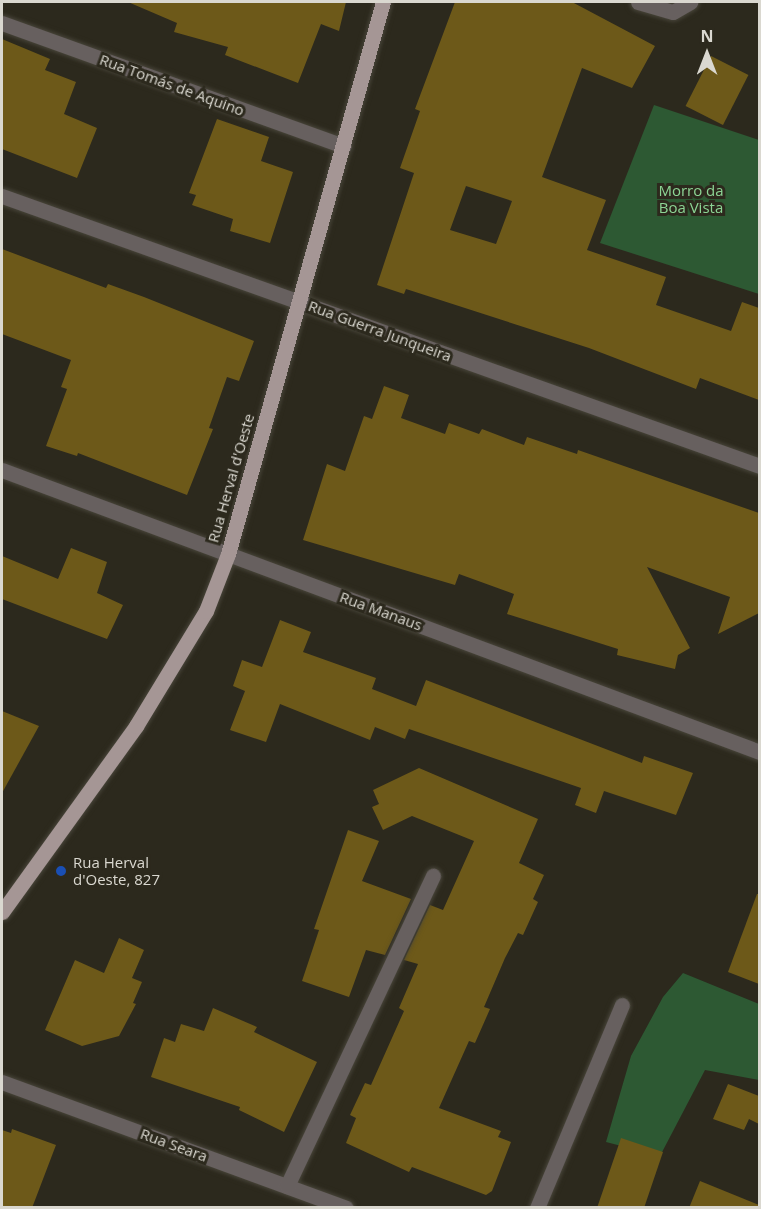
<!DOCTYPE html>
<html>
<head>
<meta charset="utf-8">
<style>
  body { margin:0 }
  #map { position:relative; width:761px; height:1209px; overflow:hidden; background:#2c291d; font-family:"Open Sans",sans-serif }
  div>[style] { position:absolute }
  .green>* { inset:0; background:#2d5933 }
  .building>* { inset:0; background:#6d5919; transform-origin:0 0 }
  .roads { filter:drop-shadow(0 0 2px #48453a) drop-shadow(0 0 2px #48453a) }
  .street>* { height:15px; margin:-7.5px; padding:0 7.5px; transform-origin:7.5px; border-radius:7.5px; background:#67605f }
  .primary>* { height:15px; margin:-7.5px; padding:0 7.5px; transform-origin:7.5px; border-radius:7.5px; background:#a59695 }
  .dots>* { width:16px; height:16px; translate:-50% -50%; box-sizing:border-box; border:3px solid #2c291d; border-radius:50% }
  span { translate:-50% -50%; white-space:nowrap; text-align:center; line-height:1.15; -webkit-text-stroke:6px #2c291d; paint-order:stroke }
  .street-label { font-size:15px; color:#dad8d0 }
  .park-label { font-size:15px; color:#8cd494 }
  .poi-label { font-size:15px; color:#dad8d0 }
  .left { translate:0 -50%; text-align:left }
  .frame { position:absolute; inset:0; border:3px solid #dad8d0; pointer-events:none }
  .north { position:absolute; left:677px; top:24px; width:60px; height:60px; -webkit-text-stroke:4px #2c291d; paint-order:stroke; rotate:0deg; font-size:16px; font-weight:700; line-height:24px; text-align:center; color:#dad8d0 }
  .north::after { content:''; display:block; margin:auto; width:21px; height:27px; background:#dad8d0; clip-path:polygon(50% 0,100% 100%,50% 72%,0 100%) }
</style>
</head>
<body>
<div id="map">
  <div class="green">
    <i style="clip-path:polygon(654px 105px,759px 140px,759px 294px,600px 243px)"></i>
    <i style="clip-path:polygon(683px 973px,759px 1004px,759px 1080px,705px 1070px,660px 1156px,606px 1142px,631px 1056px,663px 997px)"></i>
  </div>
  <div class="building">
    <i style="clip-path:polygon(128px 2px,346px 2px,339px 31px,321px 24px,298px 83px,225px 55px,228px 47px,174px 32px,177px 23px)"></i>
    <i style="clip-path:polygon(evenodd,455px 2px,572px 2px,655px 46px,632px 88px,582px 68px,542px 177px,606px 200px,587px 250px,666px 277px,656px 305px,731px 331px,742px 302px,759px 308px,759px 400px,700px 378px,696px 389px,589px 348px,406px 289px,404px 294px,377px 285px,414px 173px,400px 168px,420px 111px,415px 109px,455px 2px,466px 186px,512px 201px,496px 244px,450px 230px,466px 186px)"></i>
    <i style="clip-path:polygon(2px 39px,50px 59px,45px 70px,76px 82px,64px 114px,97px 128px,77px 178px,2px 149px)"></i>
    <i style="left:711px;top:56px;width:42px;height:56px;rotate:27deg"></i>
    <i style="clip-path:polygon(217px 119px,269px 137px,261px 161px,293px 172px,270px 243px,230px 231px,233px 219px,192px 205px,196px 195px,189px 193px)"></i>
    <i style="clip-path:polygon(2px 249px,106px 288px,108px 284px,144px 297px,254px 341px,239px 381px,227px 377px,209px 428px,213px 429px,187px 495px,78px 453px,77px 456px,46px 446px,67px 389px,61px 387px,71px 360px,2px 334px)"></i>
    <i style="clip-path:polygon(384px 386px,409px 395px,401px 418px,445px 434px,449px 423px,479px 434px,482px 429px,524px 445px,527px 437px,577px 454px,578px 450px,759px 513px,759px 613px,718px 634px,730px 597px,647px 567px,690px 648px,678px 655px,675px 669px,617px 655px,618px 649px,507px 614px,514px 594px,459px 574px,455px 585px,303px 540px,327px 464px,345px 471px,364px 416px,372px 419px)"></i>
    <i style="clip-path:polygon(71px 548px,107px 562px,97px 593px,123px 605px,107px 639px,2px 599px,2px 556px,58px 579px)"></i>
    <i style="clip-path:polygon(280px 620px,311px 632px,303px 652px,376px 678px,372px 689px,416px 706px,426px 680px,642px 763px,644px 756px,693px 773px,676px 815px,604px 791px,596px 813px,575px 805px,581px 788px,409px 729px,405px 739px,375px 727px,370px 740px,280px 704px,266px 742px,230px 730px,245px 691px,233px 686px,242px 660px,262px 667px)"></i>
    <i style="clip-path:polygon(2px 711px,39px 726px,2px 793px)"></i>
    <i style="clip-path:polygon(419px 768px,538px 819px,519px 863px,544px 875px,533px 899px,538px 902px,523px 935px,518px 933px,505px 958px,484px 1007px,490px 1009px,475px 1043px,469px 1041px,439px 1108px,501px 1131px,498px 1137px,511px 1142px,492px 1191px,486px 1195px,412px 1167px,409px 1172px,346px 1143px,356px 1118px,350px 1115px,365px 1083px,371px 1085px,404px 1011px,399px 1008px,418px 964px,404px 960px,430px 905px,443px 910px,474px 841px,412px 816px,383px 830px,372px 807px,379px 804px,373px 790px)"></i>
    <i style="clip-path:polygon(348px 830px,379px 841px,362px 881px,411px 899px,385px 955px,366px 950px,349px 997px,302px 981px,319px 930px,314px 929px)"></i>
    <i style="clip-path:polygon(757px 894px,759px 894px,759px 984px,728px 972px)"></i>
    <i style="clip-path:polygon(119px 938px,144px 950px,132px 978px,142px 982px,133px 1003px,136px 1004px,119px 1036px,82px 1046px,45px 1030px,75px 960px,104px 973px)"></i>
    <i style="clip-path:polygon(213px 1008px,257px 1027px,254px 1032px,317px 1062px,284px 1132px,239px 1110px,240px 1107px,151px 1077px,164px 1038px,175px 1042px,181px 1024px,204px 1031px)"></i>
    <i style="clip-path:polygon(728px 1084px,759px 1096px,759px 1124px,749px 1119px,744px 1130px,713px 1119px)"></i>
    <i style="clip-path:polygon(12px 1129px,56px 1145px,32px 1208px,2px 1208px,2px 1130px,11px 1133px)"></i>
    <i style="clip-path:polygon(621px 1138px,663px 1152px,644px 1208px,597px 1208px)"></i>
    <i style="clip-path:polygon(700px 1181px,759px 1205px,759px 1208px,689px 1208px)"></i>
  </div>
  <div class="roads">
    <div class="street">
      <i style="left:638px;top:2px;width:36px;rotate:16deg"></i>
      <i style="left:673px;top:12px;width:20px;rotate:-30deg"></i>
      <i style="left:2px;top:23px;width:363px;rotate:19.8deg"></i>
      <i style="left:2px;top:196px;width:805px;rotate:19.61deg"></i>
      <i style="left:2px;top:470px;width:809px;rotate:20.41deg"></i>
      <i style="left:2px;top:1082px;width:366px;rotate:20.1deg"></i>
      <i style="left:287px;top:1186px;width:343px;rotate:-64.8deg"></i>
      <i style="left:537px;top:1208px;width:220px;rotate:-67.3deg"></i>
    </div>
    <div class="primary">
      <i style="left:2px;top:912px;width:229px;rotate:-54.2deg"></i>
      <i style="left:136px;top:726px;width:135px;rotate:-58.7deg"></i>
      <i style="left:206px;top:611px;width:61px;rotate:-68.9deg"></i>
      <i style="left:228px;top:554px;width:573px;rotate:-74.32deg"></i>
    </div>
  </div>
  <div class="dots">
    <i style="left:61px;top:871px;background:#1a4fb4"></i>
  </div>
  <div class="street-label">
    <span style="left:172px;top:85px;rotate:20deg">Rua Tomás de Aquino</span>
    <span style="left:380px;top:331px;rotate:20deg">Rua Guerra Junqueira</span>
    <span style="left:231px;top:478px;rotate:-74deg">Rua Herval d'Oeste</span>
    <span style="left:381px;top:611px;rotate:20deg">Rua Manaus</span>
    <span style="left:174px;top:1145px;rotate:20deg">Rua Seara</span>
  </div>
  <div class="park-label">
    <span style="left:691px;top:199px">Morro da<br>Boa Vista</span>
  </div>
  <div class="poi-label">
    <span class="left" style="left:73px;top:871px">Rua Herval<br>d'Oeste, 827</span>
  </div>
  <div class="frame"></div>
  <div class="north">N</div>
</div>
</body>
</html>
